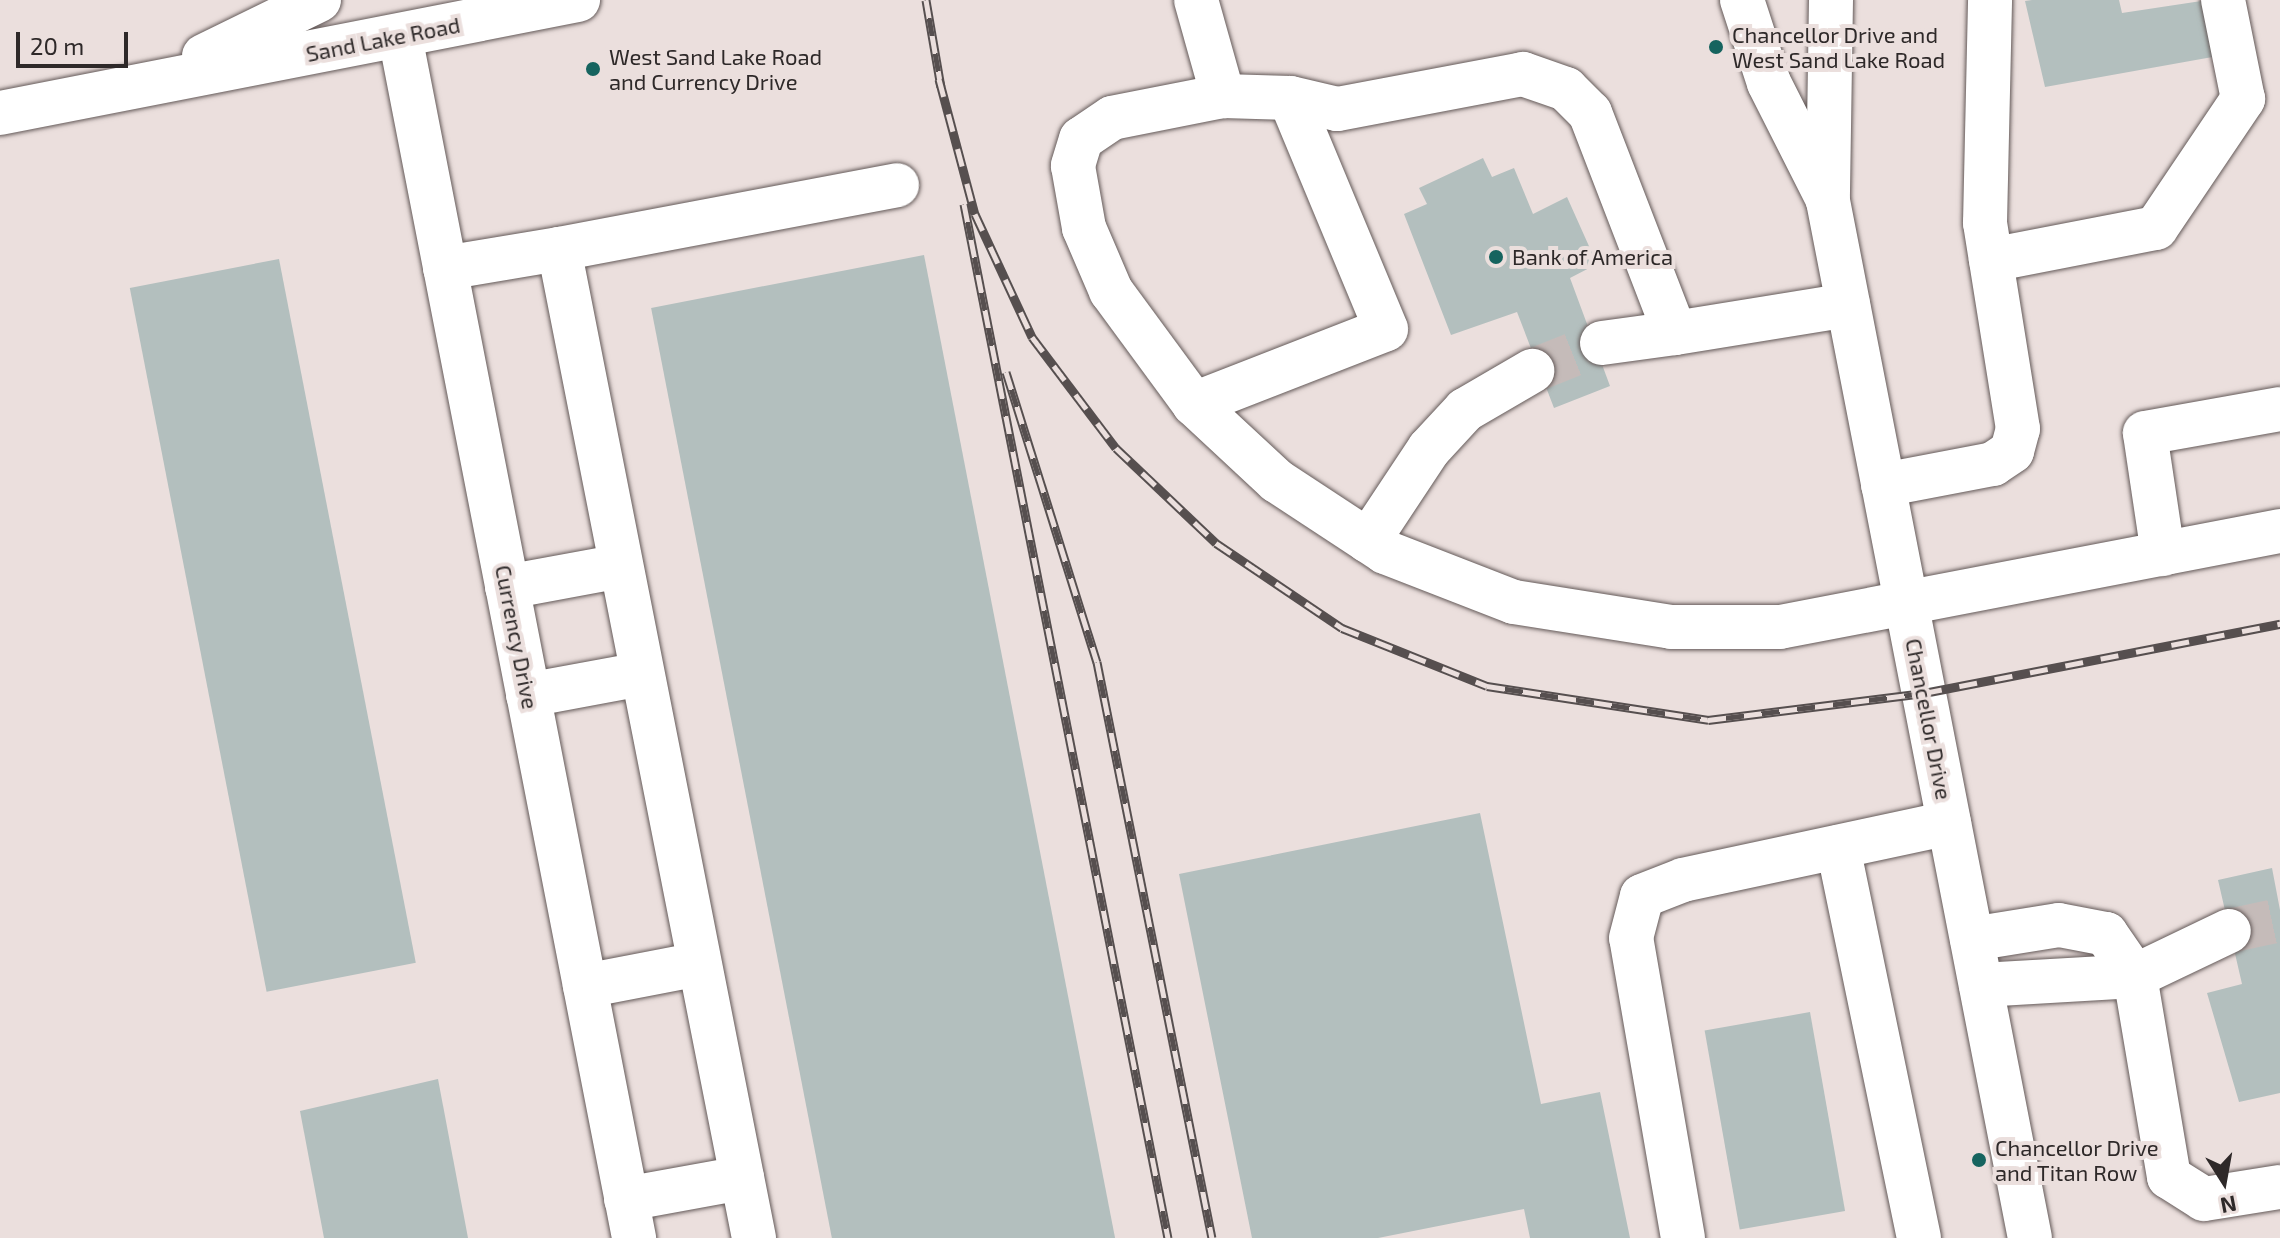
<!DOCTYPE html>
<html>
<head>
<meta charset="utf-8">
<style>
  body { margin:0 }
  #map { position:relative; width:2280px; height:1238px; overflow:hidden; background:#ebdfdd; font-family:"Exo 2",sans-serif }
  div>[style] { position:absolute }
  .building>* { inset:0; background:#b3bfbe; transform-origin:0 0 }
  .minor-tunnel>* { height:44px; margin-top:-22px; transform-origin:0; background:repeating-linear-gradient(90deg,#c5bbb9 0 44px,transparent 0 66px) }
  .roads { filter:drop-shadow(0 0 2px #645a59) drop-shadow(0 0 2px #645a59) }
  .minor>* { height:44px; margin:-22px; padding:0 22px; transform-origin:22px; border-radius:22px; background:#fff }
  .major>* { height:44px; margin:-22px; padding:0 22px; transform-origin:22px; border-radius:22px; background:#fff }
  .rail>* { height:9px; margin-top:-4.5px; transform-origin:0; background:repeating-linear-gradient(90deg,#ebdfdd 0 18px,#564f4f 0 36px); box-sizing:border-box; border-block:2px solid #564f4f }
  .dots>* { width:22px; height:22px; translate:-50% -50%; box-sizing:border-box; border:4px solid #ebdfdd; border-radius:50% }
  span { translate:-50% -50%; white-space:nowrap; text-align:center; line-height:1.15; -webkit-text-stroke:8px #ebdfdd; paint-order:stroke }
  .poi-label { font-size:22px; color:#2e2929 }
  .left { translate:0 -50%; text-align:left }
  .street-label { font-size:22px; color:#2e2929 }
  .north { position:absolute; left:2184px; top:1142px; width:80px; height:80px; -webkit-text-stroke:6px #ebdfdd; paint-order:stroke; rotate:169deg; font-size:22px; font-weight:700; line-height:32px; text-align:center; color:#2e2929 }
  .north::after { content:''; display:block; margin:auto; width:28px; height:36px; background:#2e2929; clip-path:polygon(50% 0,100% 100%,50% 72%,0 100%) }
  .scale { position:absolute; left:16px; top:32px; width:112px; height:36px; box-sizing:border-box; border:4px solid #2e2929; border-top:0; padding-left:10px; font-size:24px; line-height:28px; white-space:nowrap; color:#2e2929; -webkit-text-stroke:6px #ebdfdd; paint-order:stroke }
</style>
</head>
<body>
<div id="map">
  <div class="building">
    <i style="clip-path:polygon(2032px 0,2119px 0,2122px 13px,2208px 0,2218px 56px,2045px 87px,2025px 1px)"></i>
    <i style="clip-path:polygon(1483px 158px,1492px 177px,1514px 168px,1533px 214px,1567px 197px,1597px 264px,1570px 278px,1610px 386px,1554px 408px,1517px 312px,1451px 335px,1404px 214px,1427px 204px,1419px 188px)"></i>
    <i style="left:924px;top:255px;width:1003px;height:278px;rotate:79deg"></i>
    <i style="left:279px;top:259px;width:717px;height:152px;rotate:79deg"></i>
    <i style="clip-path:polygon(1480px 813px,1541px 1104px,1600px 1092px,1630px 1238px,1530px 1238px,1524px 1209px,1378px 1238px,1252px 1238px,1179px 874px)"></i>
    <i style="clip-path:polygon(2272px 868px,2280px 910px,2280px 1093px,2239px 1102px,2207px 993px,2242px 984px,2218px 880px)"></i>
    <i style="left:1810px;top:1012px;width:202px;height:107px;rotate:80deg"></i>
    <i style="clip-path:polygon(438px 1079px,468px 1238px,324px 1238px,300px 1111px)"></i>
  </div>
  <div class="minor-tunnel">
    <i style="left:1532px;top:371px;width:75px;rotate:-21.8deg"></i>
    <i style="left:2229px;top:931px;width:52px;rotate:-12.2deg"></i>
  </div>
  <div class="roads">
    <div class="minor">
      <i style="left:1196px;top:0;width:100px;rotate:74.3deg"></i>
      <i style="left:1742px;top:0;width:87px;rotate:72deg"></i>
      <i style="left:1769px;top:83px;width:127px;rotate:63.2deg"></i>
      <i style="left:1831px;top:0;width:201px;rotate:90.9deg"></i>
      <i style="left:1828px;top:201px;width:1056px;rotate:78.98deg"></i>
      <i style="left:400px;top:36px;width:1225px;rotate:78.98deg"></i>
      <i style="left:1991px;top:260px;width:168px;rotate:-11deg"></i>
      <i style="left:2156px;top:228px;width:156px;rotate:-56deg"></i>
      <i style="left:2243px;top:99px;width:101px;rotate:-101.4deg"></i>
      <i style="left:445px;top:268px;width:116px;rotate:-9.5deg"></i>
      <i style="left:1848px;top:305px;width:175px;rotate:170.8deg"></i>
      <i style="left:1675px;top:333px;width:236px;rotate:-111.1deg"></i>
      <i style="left:1590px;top:113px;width:34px;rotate:-135deg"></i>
      <i style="left:1566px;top:89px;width:46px;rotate:-160.8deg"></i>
      <i style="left:1523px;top:74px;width:189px;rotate:169.3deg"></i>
      <i style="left:1337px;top:109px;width:48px;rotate:-166.8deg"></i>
      <i style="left:1290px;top:98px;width:67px;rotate:-178.3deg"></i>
      <i style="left:1223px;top:96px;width:113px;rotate:168.8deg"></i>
      <i style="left:1112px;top:118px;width:37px;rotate:146deg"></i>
      <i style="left:1081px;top:139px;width:28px;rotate:107deg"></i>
      <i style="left:1073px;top:166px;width:63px;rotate:79.9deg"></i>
      <i style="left:1084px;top:228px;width:69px;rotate:66.8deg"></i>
      <i style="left:1111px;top:291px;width:140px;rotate:53.7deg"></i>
      <i style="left:1194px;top:404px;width:113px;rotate:42.9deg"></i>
      <i style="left:1277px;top:481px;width:129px;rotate:33.3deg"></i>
      <i style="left:1385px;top:552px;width:138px;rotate:21.2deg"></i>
      <i style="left:1514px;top:602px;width:159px;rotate:9deg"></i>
      <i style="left:1671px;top:627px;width:109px"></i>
      <i style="left:1780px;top:627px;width:509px;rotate:-10.87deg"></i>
      <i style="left:1602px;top:343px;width:74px;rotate:-7.8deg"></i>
      <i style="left:1194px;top:404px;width:206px;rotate:-21.3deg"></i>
      <i style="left:1386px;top:329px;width:250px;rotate:-112.6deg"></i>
      <i style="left:1883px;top:485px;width:112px;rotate:-10.8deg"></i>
      <i style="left:1993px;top:464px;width:23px;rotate:-34deg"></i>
      <i style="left:2012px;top:451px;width:23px;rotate:-75deg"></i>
      <i style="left:2018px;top:429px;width:209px;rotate:-99.1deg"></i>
      <i style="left:1985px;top:223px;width:223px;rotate:-88.7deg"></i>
      <i style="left:1368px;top:541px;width:110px;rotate:-56.5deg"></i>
      <i style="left:1429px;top:449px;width:53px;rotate:-47.3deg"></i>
      <i style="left:1465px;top:410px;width:78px;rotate:-30.2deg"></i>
      <i style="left:2163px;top:554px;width:122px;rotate:-98.5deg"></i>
      <i style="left:2145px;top:433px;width:137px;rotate:-10.1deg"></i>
      <i style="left:507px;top:587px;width:115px;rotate:-10.5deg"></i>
      <i style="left:528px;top:695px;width:115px;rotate:-10.5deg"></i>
      <i style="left:1838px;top:847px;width:399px;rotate:78.3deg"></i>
      <i style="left:1972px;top:939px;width:88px;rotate:-9.1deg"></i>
      <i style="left:2059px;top:925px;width:48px;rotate:10.8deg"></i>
      <i style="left:2106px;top:934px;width:51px;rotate:55.4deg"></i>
      <i style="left:2135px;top:976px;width:204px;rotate:80.4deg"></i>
      <i style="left:2169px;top:1177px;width:41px;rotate:32.2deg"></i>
      <i style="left:2204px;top:1199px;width:77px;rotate:-9deg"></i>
      <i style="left:1981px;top:985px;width:154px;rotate:-3.3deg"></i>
      <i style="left:2135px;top:976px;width:104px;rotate:-25.6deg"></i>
      <i style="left:585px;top:986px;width:116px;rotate:-10.9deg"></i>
      <i style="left:626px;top:1199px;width:118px;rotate:-10.3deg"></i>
      <i style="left:754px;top:1238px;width:1008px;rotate:-101.15deg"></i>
      <i style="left:559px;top:249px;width:344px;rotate:-10.7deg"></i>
      <i style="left:1683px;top:1238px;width:304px;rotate:-99.8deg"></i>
      <i style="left:1631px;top:938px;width:43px;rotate:-75.3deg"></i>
      <i style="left:1642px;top:896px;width:44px;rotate:-21.3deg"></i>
      <i style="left:1683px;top:880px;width:272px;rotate:-12.1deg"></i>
    </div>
    <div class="major">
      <i style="left:204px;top:56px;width:128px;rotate:-26deg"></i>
      <i style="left:0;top:113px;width:589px;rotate:-11.06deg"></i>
    </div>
  </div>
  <div class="rail">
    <i style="left:926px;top:0;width:88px;rotate:80.2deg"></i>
    <i style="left:939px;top:79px;width:140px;rotate:75.1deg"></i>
    <i style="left:975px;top:214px;width:136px;rotate:65.1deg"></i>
    <i style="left:1032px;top:337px;width:139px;rotate:52.9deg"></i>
    <i style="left:1116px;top:448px;width:138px;rotate:43.5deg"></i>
    <i style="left:1216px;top:543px;width:152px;rotate:34deg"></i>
    <i style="left:1342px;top:628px;width:156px;rotate:21.8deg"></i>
    <i style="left:1487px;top:686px;width:224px;rotate:8.7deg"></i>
    <i style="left:1708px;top:720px;width:218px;rotate:-7.1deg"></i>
    <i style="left:1924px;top:693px;width:363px;rotate:-11deg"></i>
    <i style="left:964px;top:204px;width:1054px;rotate:78.84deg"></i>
    <i style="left:1006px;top:372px;width:304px;rotate:72.6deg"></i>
    <i style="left:1097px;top:662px;width:587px;rotate:78.71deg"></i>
  </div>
  <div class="dots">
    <i style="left:1716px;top:47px;background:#16645f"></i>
    <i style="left:593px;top:69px;background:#16645f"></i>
    <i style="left:1496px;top:257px;background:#16645f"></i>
    <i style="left:1979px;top:1160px;background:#16645f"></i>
  </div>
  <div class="poi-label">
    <span class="left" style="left:1732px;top:47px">Chancellor Drive and<br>West Sand Lake Road</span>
    <span class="left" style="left:609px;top:69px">West Sand Lake Road<br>and Currency Drive</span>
    <span class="left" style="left:1512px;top:257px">Bank of America</span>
    <span class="left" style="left:1995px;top:1160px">Chancellor Drive<br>and Titan Row</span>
  </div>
  <div class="street-label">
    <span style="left:383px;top:39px;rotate:-11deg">Sand Lake Road</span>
    <span style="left:517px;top:637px;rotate:79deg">Currency Drive</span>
    <span style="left:1929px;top:719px;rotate:79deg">Chancellor Drive</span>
  </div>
  <div class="north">N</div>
  <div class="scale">20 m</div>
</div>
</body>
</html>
